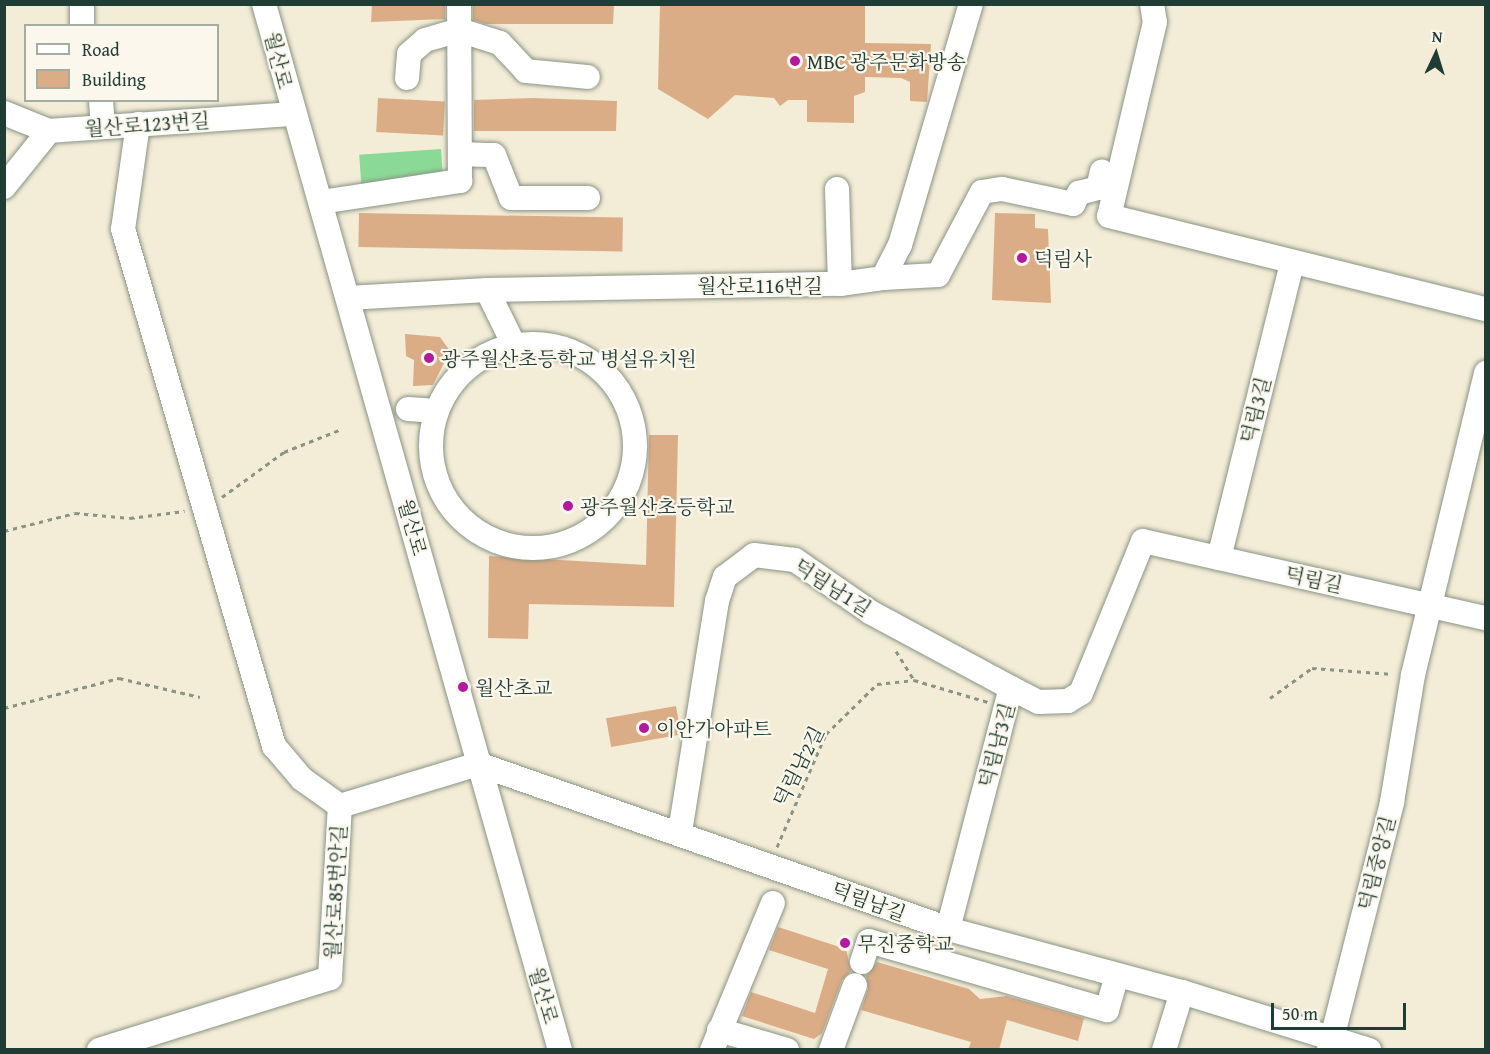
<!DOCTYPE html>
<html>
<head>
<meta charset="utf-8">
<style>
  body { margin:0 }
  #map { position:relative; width:1490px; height:1054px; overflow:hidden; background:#f3ecd6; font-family:"Gentium Book Plus","Noto Serif KR",serif }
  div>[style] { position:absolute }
  .green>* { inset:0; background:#8bd997; transform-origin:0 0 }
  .building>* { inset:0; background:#dbad86; transform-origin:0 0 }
  .path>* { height:3px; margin-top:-1.5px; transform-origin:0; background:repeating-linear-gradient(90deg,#899485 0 4.5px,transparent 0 9px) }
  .roads { filter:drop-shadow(0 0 2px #899485) drop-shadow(0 0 2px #899485) }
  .minor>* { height:24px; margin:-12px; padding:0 12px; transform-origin:12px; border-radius:12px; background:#fff }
  .minor>.ring { margin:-12px; padding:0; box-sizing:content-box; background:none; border:24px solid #fff; border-radius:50% }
  .dots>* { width:16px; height:16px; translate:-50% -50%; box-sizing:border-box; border:3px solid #fbf7ec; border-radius:50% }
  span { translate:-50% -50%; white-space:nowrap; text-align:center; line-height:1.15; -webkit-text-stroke:4.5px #fbf7ec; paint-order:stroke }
  .street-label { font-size:20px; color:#1f3d34 }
  .poi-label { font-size:20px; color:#1f3d34 }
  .left { translate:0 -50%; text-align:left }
  .frame { position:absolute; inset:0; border:6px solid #1f3d34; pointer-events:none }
  .legend { position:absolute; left:24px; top:24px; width:195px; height:78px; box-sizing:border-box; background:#fbf7ec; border:2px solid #a3ada2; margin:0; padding:8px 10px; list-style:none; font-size:18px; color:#1f3d34 }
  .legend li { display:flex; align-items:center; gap:12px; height:30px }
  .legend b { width:30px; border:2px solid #a3ada2 }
  .north { position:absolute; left:1406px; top:24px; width:60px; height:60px; -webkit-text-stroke:4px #fbf7ec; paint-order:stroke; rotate:4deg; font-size:16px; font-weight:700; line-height:24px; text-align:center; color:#1f3d34 }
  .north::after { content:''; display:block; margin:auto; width:21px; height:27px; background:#1f3d34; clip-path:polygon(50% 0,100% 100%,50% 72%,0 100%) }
  .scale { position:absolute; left:1271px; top:1003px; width:135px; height:27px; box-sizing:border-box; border:3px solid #1f3d34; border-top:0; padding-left:8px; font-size:18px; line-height:21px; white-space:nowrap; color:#1f3d34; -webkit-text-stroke:4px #fbf7ec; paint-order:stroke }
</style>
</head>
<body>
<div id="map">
  <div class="green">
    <i style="left:441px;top:149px;width:40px;height:82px;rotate:86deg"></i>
  </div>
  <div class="building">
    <i style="clip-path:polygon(372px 4px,445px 4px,445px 19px,371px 22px)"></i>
    <i style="clip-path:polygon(473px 4px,614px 4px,613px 24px,486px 24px,473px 20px)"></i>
    <i style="clip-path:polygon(660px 4px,865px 4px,865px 43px,931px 44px,927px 102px,910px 101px,910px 82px,901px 78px,865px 77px,865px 92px,854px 96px,854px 123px,807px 122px,807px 100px,788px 100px,780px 106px,774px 98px,735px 95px,708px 119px,658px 89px)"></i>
    <i style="left:378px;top:98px;width:67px;height:34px;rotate:3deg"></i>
    <i style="clip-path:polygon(534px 98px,617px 101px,616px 131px,474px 131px,474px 100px)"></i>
    <i style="left:359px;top:213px;width:264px;height:34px;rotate:1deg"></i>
    <i style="clip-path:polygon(995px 213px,1035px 214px,1035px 228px,1048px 229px,1051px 303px,992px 300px)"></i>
    <i style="clip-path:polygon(405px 334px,440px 337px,450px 351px,433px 385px,413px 386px,414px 360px,406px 356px)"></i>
    <i style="clip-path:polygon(649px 435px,678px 435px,674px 607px,529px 604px,528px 639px,488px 638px,489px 556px,646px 565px)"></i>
    <i style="left:676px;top:706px;width:29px;height:71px;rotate:80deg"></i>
    <i style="clip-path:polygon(778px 927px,846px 949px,851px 971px,842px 980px,822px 1033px,814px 1039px,742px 1016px,751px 992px,815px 1013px,828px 969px,769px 950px)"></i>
    <i style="clip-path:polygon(877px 962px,969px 989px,980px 999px,1007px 996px,1084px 1018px,1078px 1041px,1007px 1020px,999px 1050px,968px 1050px,971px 1042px,861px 1010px,868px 989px,866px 976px)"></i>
  </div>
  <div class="path">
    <i style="left:222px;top:497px;width:77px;rotate:-36deg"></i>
    <i style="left:284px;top:452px;width:59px;rotate:-21.8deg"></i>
    <i style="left:4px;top:531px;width:73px;rotate:-14.2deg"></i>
    <i style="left:75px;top:513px;width:55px;rotate:5.2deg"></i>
    <i style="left:130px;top:518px;width:55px;rotate:-7.3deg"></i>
    <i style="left:896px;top:651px;width:34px;rotate:58deg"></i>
    <i style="left:1270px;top:698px;width:52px;rotate:-35.5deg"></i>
    <i style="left:1312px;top:668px;width:81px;rotate:4.2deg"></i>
    <i style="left:4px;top:708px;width:119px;rotate:-14.6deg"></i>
    <i style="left:119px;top:678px;width:83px;rotate:13.2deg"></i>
    <i style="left:777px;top:847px;width:123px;rotate:-66.6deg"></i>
    <i style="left:826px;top:734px;width:71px;rotate:-44.4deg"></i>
    <i style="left:877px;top:684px;width:37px;rotate:-6deg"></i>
    <i style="left:914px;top:680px;width:77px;rotate:16.6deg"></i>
  </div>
  <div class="roads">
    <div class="minor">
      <i style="left:264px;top:4px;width:1087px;rotate:74.2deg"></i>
      <i style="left:1152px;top:4px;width:18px;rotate:81deg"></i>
      <i style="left:1155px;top:22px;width:199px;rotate:103.3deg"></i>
      <i style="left:1109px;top:216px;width:388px;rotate:13.9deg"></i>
      <i style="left:82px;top:8px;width:18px;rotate:90deg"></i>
      <i style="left:407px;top:78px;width:24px;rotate:-85deg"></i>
      <i style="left:409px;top:54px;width:21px;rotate:-41deg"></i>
      <i style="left:425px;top:40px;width:35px;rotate:-16deg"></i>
      <i style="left:459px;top:30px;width:43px;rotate:17.6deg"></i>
      <i style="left:500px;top:43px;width:38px;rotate:47deg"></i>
      <i style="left:526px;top:71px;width:62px;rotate:5.5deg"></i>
      <i style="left:101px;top:100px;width:26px;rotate:86deg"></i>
      <i style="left:4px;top:113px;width:48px;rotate:21.8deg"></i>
      <i style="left:49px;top:131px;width:244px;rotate:-4deg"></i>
      <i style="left:138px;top:124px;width:106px;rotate:98.1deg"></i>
      <i style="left:123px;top:229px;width:539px;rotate:73.72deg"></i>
      <i style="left:274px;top:746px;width:43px;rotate:49.7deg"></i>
      <i style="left:302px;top:779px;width:47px;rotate:35.4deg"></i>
      <i style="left:460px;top:154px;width:34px;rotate:2deg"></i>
      <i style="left:494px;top:155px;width:46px;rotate:68.4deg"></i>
      <i style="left:511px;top:198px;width:77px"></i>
      <i style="left:4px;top:187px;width:72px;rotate:-51.2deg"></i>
      <i style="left:837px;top:189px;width:95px;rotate:88.2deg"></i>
      <i style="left:321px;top:202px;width:141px;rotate:-8.6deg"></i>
      <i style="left:460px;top:181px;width:177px;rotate:-90.3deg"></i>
      <i style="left:883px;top:278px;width:55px;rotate:-3.1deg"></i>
      <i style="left:938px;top:275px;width:94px;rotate:-62.1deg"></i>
      <i style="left:982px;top:192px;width:20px;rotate:-9deg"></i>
      <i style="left:1002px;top:189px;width:73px;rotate:11.9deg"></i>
      <i style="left:1073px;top:204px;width:13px;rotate:-61deg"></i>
      <i style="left:1079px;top:193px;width:20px;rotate:-15deg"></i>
      <i style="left:1098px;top:188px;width:17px;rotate:-77deg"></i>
      <i style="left:487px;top:290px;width:61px;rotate:63.9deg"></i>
      <i style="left:348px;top:298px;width:139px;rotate:-3.3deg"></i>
      <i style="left:487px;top:290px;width:353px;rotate:-1deg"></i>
      <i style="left:840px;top:284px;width:43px;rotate:-7.9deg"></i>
      <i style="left:883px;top:278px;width:37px;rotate:-63deg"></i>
      <i style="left:900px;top:245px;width:251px;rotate:-73.6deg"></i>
      <i class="ring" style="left:431px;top:344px;width:180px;height:180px"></i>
      <i style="left:408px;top:409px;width:29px;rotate:4deg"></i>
      <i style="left:1219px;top:558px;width:305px;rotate:-76.1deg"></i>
      <i style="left:340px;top:806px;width:144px;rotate:-16.9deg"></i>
      <i style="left:478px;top:764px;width:498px;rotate:19.3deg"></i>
      <i style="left:948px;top:929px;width:242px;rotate:15.1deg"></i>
      <i style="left:1182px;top:992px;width:196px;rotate:17.2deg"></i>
      <i style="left:680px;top:832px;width:234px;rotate:-80.9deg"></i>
      <i style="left:717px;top:601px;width:25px;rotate:-72deg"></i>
      <i style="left:725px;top:577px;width:36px;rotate:-37deg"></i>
      <i style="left:754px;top:555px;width:41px;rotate:7deg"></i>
      <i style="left:795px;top:560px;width:91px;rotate:34.7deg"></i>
      <i style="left:870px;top:612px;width:160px;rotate:28.3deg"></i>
      <i style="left:948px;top:929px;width:249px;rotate:-75.4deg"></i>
      <i style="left:1011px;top:688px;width:31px;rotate:27deg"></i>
      <i style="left:1039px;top:702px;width:29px;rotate:-2deg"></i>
      <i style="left:1068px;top:701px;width:15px;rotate:-32deg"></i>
      <i style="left:1081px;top:693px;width:164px;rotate:-67.8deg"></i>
      <i style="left:1143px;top:541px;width:352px;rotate:12.7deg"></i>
      <i style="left:862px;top:962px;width:22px;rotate:-72deg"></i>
      <i style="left:869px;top:941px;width:248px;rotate:16.2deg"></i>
      <i style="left:1107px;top:1010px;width:36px;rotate:-74deg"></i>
      <i style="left:719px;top:1030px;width:71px;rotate:16.4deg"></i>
      <i style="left:99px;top:1050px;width:242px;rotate:-17.3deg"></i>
      <i style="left:330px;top:978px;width:172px;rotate:-86.7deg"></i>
      <i style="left:712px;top:1050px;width:159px;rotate:-67.5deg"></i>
      <i style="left:831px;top:1050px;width:69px;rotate:-69.7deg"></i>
      <i style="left:1164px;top:1050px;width:61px;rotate:-72.8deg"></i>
      <i style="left:1329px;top:1050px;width:256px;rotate:-75.7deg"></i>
      <i style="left:1392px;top:802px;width:129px;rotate:-80.6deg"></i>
      <i style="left:1413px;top:675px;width:311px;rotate:-76.4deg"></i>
    </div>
  </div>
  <div class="dots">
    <i style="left:795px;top:61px;background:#b5179e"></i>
    <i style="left:1022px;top:258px;background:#b5179e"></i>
    <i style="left:429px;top:358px;background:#b5179e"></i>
    <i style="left:568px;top:506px;background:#b5179e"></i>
    <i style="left:463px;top:687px;background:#b5179e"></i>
    <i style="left:644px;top:728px;background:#b5179e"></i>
    <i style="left:845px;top:943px;background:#b5179e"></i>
  </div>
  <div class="street-label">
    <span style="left:279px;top:60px;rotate:76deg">월산로</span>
    <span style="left:147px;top:124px;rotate:-4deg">월산로123번길</span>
    <span style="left:760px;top:285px">월산로116번길</span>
    <span style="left:1255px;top:410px;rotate:-76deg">덕림3길</span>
    <span style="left:413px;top:527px;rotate:75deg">월산로</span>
    <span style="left:1314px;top:579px;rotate:12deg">덕림길</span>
    <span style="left:833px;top:587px;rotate:33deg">덕림남1길</span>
    <span style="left:996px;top:745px;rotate:-75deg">덕림남3길</span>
    <span style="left:798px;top:766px;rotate:-63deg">덕림남2길</span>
    <span style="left:1376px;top:863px;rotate:-76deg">덕림중앙길</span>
    <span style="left:335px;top:892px;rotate:-87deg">월산로85번안길</span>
    <span style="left:869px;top:901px;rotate:20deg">덕림남길</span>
    <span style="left:544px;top:995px;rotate:74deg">월산로</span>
  </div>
  <div class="poi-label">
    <span class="left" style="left:807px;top:61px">MBC 광주문화방송</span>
    <span class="left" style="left:1034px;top:258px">덕림사</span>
    <span class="left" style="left:441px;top:358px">광주월산초등학교 병설유치원</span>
    <span class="left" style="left:580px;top:506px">광주월산초등학교</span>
    <span class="left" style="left:475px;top:687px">월산초교</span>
    <span class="left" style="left:656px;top:728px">이안가아파트</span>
    <span class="left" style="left:857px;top:943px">무진중학교</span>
  </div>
  <div class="frame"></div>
  <ul class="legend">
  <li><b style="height:8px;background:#fff"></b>Road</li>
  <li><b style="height:16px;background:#dbad86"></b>Building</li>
  </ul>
  <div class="north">N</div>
  <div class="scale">50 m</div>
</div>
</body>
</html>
